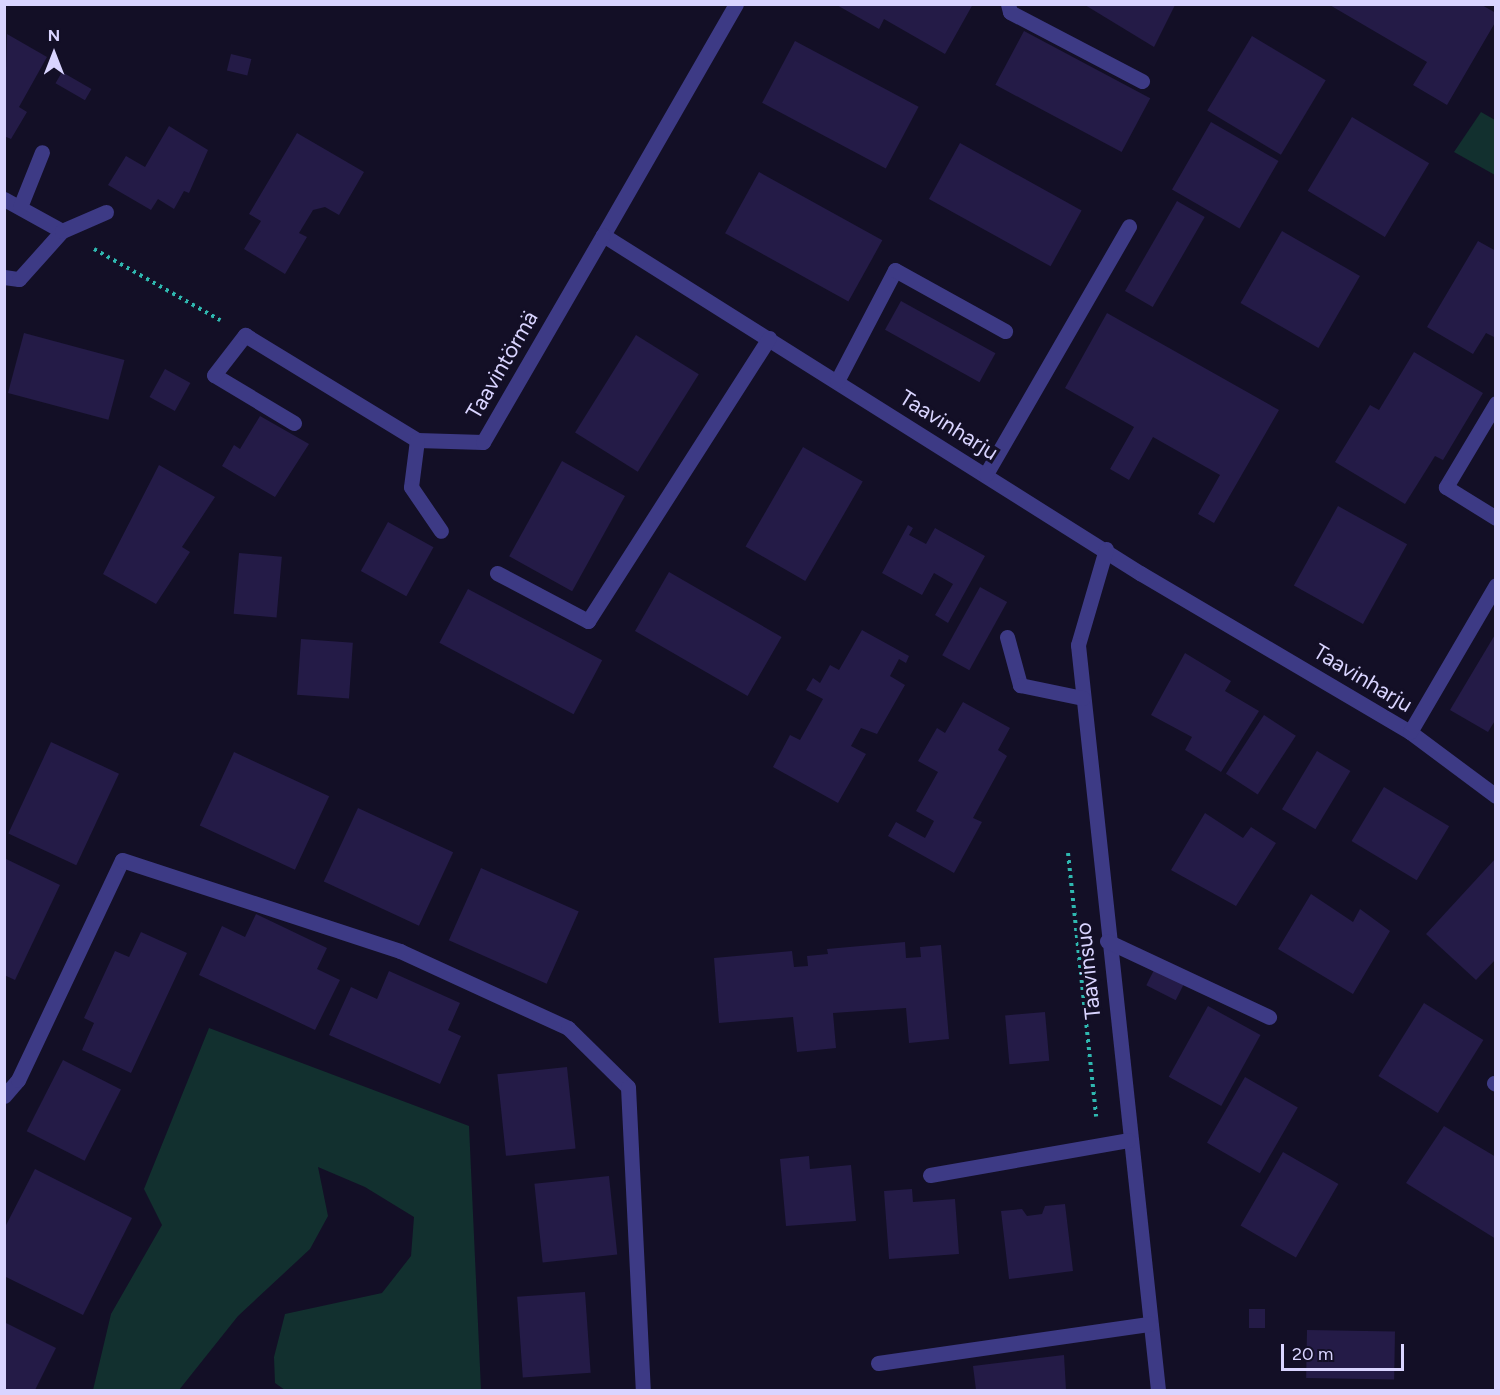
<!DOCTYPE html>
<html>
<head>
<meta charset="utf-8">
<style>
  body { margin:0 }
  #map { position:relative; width:1500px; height:1395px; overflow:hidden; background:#130f26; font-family:Figtree,sans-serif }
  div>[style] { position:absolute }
  .green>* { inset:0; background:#12302f }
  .building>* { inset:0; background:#241b47; transform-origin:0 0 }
  .path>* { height:4px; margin-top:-2px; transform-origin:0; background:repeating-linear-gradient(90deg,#2fb8b0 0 3px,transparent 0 7.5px) }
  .minor>* { height:15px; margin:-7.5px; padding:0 7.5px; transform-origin:7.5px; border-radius:7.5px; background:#3d3a85 }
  span { translate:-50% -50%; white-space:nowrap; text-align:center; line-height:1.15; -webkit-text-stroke:6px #130f26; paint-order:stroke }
  .street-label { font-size:22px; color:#d9d4ff }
  .frame { position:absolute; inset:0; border:6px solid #d9d4ff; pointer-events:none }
  .north { position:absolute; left:24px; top:24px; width:60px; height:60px; -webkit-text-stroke:4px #130f26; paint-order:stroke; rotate:0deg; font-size:16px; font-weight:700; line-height:24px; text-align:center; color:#d9d4ff }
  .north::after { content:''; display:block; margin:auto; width:21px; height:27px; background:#d9d4ff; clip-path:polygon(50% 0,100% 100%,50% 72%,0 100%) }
  .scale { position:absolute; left:1281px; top:1344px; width:123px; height:27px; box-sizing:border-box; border:3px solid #d9d4ff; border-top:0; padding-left:8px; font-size:18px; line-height:21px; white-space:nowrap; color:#d9d4ff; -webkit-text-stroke:4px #130f26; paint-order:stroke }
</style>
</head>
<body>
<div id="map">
  <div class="green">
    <i style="clip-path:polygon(1481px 112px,1495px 120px,1495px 175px,1454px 152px)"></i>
    <i style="clip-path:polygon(209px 1028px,469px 1126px,481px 1390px,285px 1390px,275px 1383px,274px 1357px,285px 1314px,382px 1293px,411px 1256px,414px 1217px,365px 1187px,318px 1167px,328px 1216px,310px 1249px,238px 1316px,179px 1390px,93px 1390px,111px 1314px,162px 1225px,144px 1189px)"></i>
  </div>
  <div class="building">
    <i style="clip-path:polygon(835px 4px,973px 4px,945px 54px,884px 19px,879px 29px)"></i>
    <i style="clip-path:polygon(1328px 4px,1480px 4px,1496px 13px,1496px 21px,1447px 105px,1413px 85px,1427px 62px)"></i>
    <i style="clip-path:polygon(1085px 5px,1175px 5px,1154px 47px)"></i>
    <i style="left:1024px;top:31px;width:143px;height:61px;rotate:28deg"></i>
    <i style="clip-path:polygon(7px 34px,47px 57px,19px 107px,27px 112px,11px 139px,4px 136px)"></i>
    <i style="left:1252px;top:36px;width:86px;height:87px;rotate:31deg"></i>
    <i style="left:795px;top:41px;width:140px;height:70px;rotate:28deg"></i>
    <i style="left:231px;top:54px;width:21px;height:17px;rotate:14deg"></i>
    <i style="left:62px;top:72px;width:34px;height:13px;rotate:30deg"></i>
    <i style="left:1352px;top:117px;width:90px;height:86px;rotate:31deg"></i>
    <i style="left:1211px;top:122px;width:78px;height:78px;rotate:30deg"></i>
    <i style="clip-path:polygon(169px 126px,208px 150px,189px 193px,184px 191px,174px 209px,158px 199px,151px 210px,108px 185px,126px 156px,145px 167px)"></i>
    <i style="clip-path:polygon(297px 133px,364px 172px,339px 215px,325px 207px,313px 210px,299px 233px,307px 237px,285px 274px,244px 249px,261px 221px,249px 214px)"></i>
    <i style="left:960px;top:143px;width:139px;height:64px;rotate:29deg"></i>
    <i style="left:759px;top:172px;width:141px;height:70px;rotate:29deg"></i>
    <i style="left:1177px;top:201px;width:32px;height:104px;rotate:30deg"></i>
    <i style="left:1282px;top:231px;width:90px;height:83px;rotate:30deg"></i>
    <i style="clip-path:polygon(1478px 241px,1496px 251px,1496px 338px,1486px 333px,1473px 354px,1427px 327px)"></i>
    <i style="left:901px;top:301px;width:108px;height:33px;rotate:29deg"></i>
    <i style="clip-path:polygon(1107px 313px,1279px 410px,1214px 523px,1198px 514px,1220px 475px,1153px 437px,1129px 480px,1110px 469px,1134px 427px,1065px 388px)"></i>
    <i style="left:24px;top:333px;width:104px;height:62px;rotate:15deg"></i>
    <i style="left:636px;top:335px;width:74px;height:115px;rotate:32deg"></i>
    <i style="clip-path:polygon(1414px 352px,1483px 393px,1443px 460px,1435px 456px,1405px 504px,1335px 462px,1370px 405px,1379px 410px)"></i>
    <i style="left:165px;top:369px;width:29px;height:32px;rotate:29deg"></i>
    <i style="clip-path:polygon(260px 416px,309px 444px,275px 497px,222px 466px,234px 445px,240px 449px)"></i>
    <i style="left:803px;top:447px;width:69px;height:115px;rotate:30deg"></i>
    <i style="left:562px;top:461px;width:72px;height:109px;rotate:29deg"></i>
    <i style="clip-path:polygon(159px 465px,215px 497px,182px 547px,190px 552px,156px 604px,103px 574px)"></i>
    <i style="left:1338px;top:506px;width:79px;height:91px;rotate:29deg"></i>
    <i style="left:388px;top:522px;width:52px;height:56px;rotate:29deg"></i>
    <i style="clip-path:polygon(908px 525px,913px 528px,909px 535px,926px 544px,935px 528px,985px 556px,948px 623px,935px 615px,953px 584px,934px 573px,922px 595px,882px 573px)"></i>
    <i style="left:239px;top:553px;width:43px;height:61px;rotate:5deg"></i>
    <i style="left:669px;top:572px;width:130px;height:68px;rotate:30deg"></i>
    <i style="left:980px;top:587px;width:31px;height:78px;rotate:29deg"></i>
    <i style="left:468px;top:589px;width:152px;height:61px;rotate:28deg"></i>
    <i style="clip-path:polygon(862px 630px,909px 656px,906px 663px,899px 659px,890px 676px,905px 685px,877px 734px,861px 728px,851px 746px,866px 754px,838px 803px,773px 767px,790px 735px,800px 740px,823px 699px,806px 690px,813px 678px,820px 683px,830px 665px,839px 670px)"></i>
    <i style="clip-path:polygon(1496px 633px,1496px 719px,1488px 732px,1450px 710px)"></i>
    <i style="left:301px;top:639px;width:52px;height:56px;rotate:4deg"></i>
    <i style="clip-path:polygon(1185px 653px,1231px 681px,1225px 691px,1259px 711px,1221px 772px,1185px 750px,1192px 737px,1151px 715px)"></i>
    <i style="clip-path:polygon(963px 702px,1010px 728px,998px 750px,1007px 756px,973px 818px,982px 822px,954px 873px,888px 836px,896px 822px,925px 838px,934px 821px,916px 811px,938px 772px,918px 761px,937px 728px,945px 733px)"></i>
    <i style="left:1264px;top:715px;width:38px;height:70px;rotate:33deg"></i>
    <i style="left:51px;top:742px;width:75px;height:101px;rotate:25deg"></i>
    <i style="left:1317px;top:751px;width:39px;height:68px;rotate:31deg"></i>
    <i style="left:234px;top:752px;width:105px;height:81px;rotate:25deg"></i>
    <i style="left:1384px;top:787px;width:76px;height:63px;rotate:31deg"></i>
    <i style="left:358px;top:808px;width:105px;height:81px;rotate:25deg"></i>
    <i style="clip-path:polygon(1205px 813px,1243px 838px,1251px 827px,1276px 843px,1236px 906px,1171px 870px)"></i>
    <i style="clip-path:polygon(4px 858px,60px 885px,15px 980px,4px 975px)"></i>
    <i style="clip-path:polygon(1496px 858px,1496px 959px,1476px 980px,1426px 934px)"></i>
    <i style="left:481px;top:868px;width:107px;height:79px;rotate:24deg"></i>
    <i style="clip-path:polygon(1311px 894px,1353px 922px,1360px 909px,1390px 931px,1353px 994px,1278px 949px)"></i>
    <i style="clip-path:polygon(256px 914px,327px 948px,317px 969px,340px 980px,315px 1030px,199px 975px,222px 926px,245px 937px)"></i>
    <i style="clip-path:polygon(141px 932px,187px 953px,131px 1073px,82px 1050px,94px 1023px,84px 1018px,115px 951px,129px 957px)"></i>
    <i style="clip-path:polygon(905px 942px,906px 958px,921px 957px,920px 947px,941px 945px,949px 1039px,909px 1043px,906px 1008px,833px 1013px,836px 1048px,797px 1052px,793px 1017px,719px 1023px,714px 958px,792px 951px,794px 967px,808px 966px,807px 956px,828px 954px,827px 949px)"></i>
    <i style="left:1154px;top:970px;width:33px;height:17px;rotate:27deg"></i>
    <i style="clip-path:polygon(389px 971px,460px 1003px,448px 1030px,461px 1036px,440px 1084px,329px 1035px,351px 987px,377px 999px)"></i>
    <i style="left:1424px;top:1003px;width:70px;height:86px;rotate:32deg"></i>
    <i style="left:1208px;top:1006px;width:60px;height:81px;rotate:29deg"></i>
    <i style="left:1045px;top:1012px;width:49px;height:40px;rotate:85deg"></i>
    <i style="left:63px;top:1060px;width:65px;height:80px;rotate:27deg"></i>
    <i style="left:567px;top:1067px;width:82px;height:70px;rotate:84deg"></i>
    <i style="left:1245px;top:1077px;width:61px;height:76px;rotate:30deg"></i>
    <i style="clip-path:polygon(1444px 1126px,1496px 1157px,1496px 1239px,1406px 1183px)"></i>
    <i style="left:1283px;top:1152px;width:64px;height:85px;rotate:30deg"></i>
    <i style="clip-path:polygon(809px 1156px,810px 1169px,851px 1165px,856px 1221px,786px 1226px,780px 1159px)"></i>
    <i style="clip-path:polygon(35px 1169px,132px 1218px,83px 1315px,4px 1276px,4px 1229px)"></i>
    <i style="left:609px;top:1176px;width:79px;height:75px;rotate:84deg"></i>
    <i style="clip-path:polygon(912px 1189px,913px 1202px,955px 1199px,959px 1254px,889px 1259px,884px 1191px)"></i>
    <i style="clip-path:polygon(1065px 1204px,1073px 1271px,1009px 1279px,1001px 1211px,1022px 1209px,1027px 1216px,1042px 1214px,1045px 1206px)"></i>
    <i style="left:585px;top:1292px;width:81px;height:68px;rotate:86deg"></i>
    <i style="left:1249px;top:1309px;width:16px;height:19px"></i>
    <i style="clip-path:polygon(4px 1322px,56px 1348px,35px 1390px,4px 1390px)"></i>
    <i style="left:1307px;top:1330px;width:88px;height:48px;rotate:1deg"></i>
    <i style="clip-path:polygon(1064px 1355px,1066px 1390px,976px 1390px,973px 1366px)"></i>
  </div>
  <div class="path">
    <i style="left:94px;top:249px;width:145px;rotate:29.4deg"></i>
    <i style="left:1068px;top:853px;width:265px;rotate:83.9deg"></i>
  </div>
  <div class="minor">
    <i style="left:736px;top:4px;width:267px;rotate:119.9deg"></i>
    <i style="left:603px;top:235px;width:635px;rotate:32.19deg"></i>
    <i style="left:1140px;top:573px;width:313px;rotate:30.5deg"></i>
    <i style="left:1410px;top:732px;width:107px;rotate:36.7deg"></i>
    <i style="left:1008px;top:4px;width:8px;rotate:76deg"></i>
    <i style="left:1010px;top:12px;width:149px;rotate:27.6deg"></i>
    <i style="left:4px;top:199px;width:66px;rotate:28.9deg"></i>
    <i style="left:20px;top:207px;width:59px;rotate:-68.2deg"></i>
    <i style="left:4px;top:277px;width:15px;rotate:8deg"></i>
    <i style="left:19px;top:279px;width:64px;rotate:-48.1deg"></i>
    <i style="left:62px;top:231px;width:48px;rotate:-23.4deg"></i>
    <i style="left:837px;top:381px;width:125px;rotate:-62.4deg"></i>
    <i style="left:895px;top:270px;width:126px;rotate:29deg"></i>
    <i style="left:1496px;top:403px;width:98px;rotate:120.8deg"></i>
    <i style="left:1446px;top:487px;width:59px;rotate:31.8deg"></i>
    <i style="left:294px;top:423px;width:93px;rotate:-149deg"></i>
    <i style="left:214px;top:375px;width:51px;rotate:-52.2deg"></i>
    <i style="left:245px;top:335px;width:202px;rotate:31.4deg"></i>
    <i style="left:417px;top:440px;width:66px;rotate:1.7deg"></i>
    <i style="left:483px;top:442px;width:239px;rotate:-59.9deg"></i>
    <i style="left:417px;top:440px;width:47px;rotate:97.3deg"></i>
    <i style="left:411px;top:487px;width:53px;rotate:55.7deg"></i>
    <i style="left:986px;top:474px;width:286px;rotate:-60deg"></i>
    <i style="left:1106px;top:549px;width:100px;rotate:106.3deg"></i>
    <i style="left:1078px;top:645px;width:749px;rotate:83.87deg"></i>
    <i style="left:497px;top:573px;width:103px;rotate:27.8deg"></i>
    <i style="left:588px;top:621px;width:336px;rotate:-57.4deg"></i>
    <i style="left:1007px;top:637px;width:50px;rotate:74.8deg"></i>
    <i style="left:1020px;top:685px;width:64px;rotate:11.7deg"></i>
    <i style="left:1410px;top:732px;width:170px;rotate:-59.7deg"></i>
    <i style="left:1107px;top:941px;width:179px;rotate:25.1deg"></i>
    <i style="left:1494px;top:1083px;width:2px;rotate:27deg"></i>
    <i style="left:4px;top:1096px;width:21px;rotate:-49deg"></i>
    <i style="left:18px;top:1080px;width:243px;rotate:-64.7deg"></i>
    <i style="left:122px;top:860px;width:293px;rotate:18.1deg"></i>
    <i style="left:400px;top:951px;width:185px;rotate:24.6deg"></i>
    <i style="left:568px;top:1028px;width:84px;rotate:44.5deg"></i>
    <i style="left:628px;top:1087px;width:303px;rotate:87.2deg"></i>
    <i style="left:930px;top:1175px;width:201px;rotate:-10deg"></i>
    <i style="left:878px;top:1363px;width:275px;rotate:-8.2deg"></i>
  </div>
  <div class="street-label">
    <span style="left:502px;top:365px;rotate:-60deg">Taavintörmä</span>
    <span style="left:949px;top:425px;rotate:32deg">Taavinharju</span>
    <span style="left:1363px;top:678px;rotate:31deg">Taavinharju</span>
    <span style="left:1088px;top:971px;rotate:-96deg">Taavinsuo</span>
  </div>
  <div class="frame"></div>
  <div class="north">N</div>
  <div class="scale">20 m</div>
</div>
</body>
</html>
